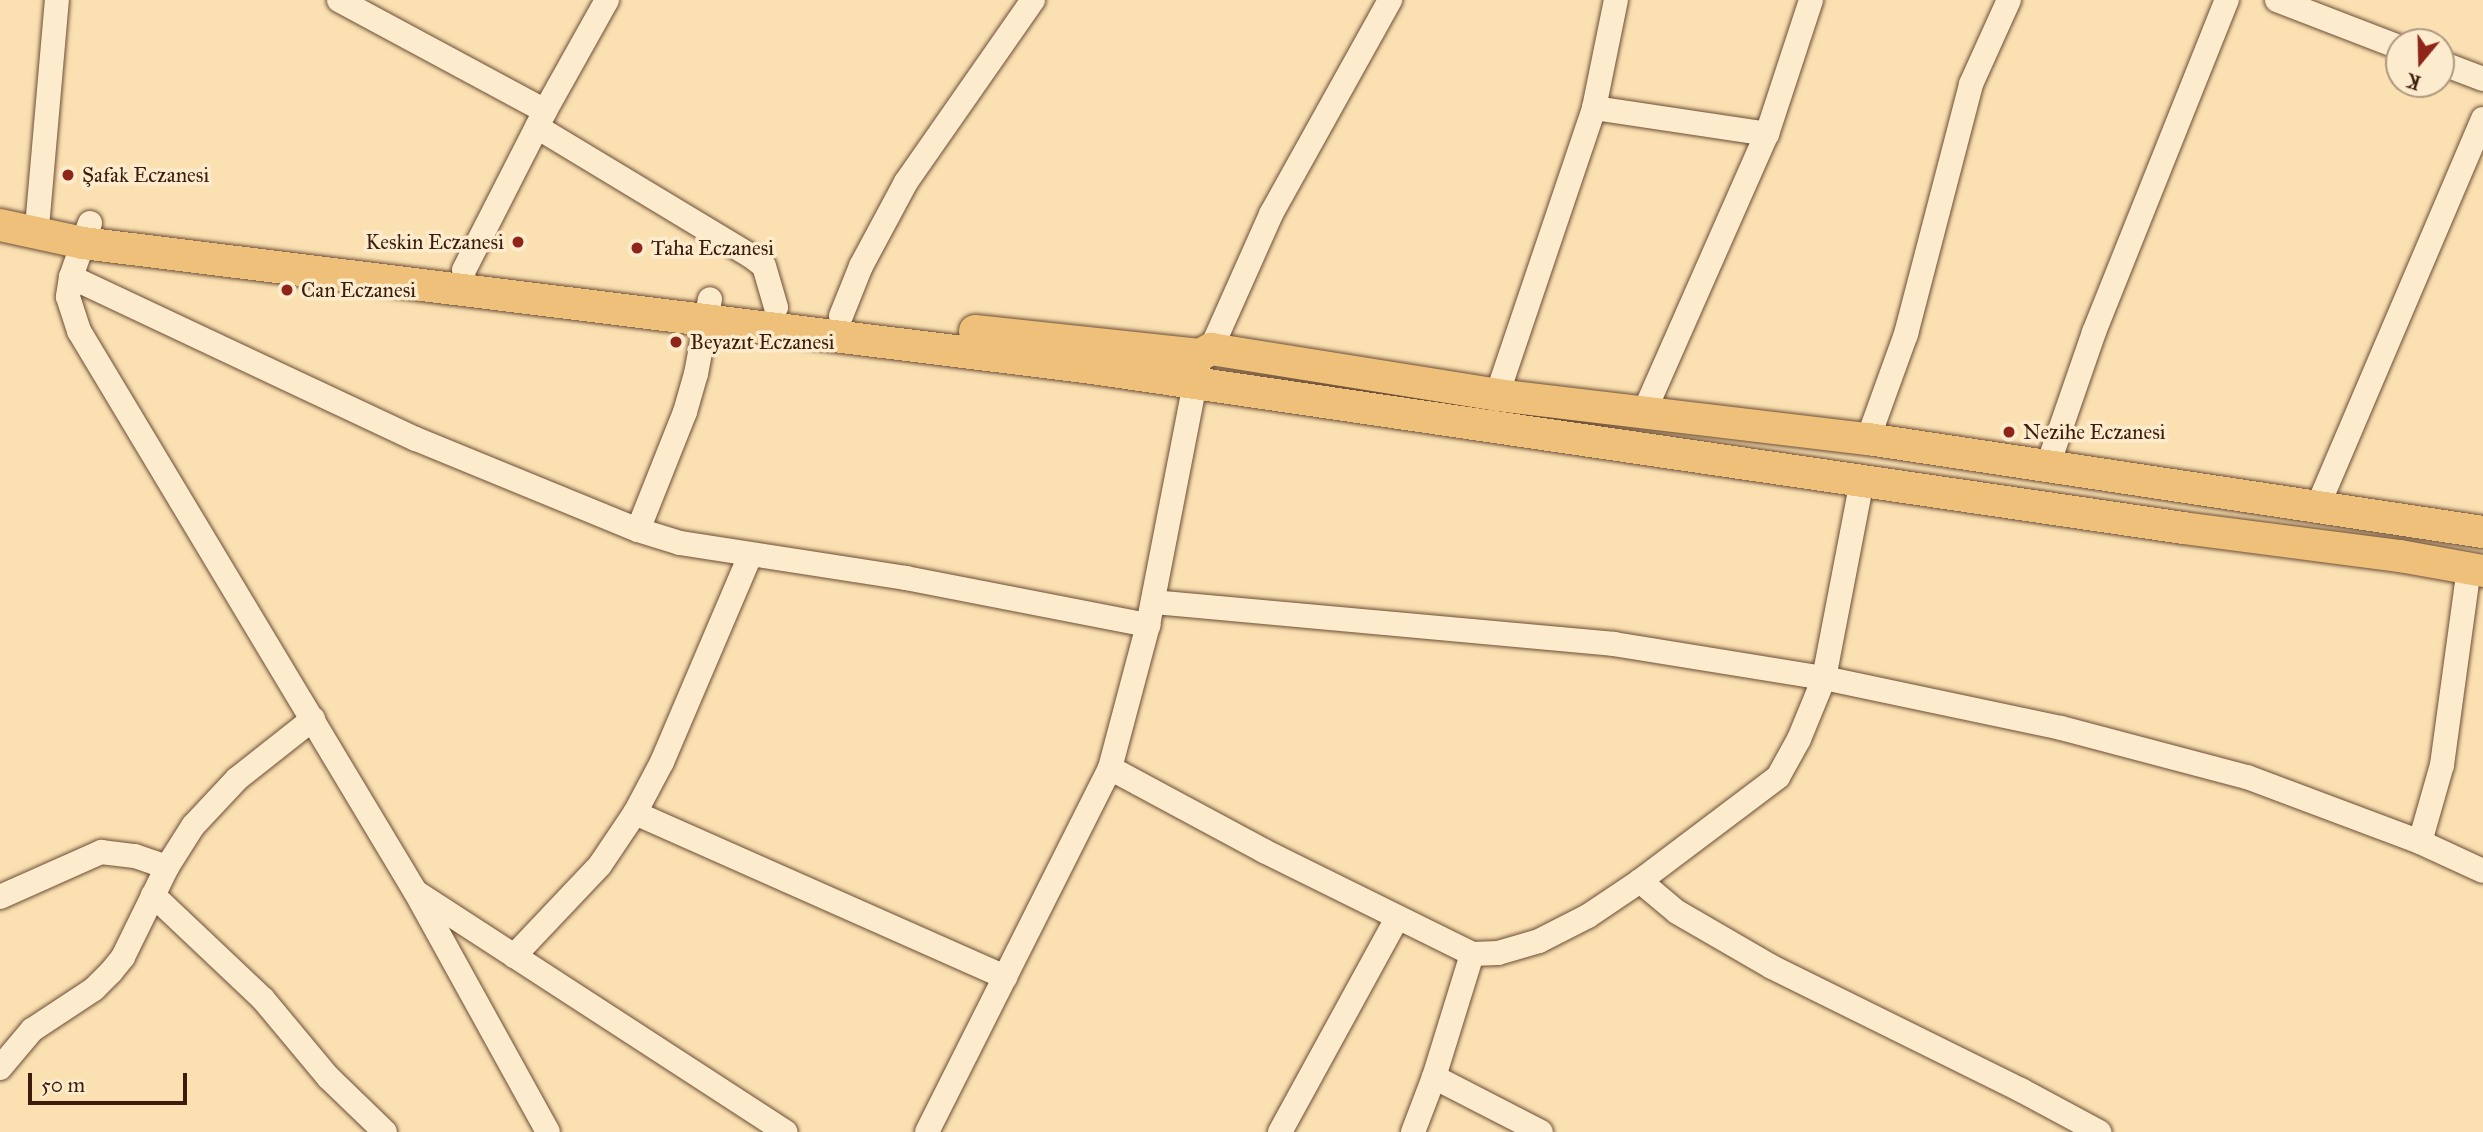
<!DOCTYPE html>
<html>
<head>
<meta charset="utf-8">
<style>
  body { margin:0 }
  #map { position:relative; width:2483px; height:1132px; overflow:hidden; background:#fbe1b2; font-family:"IM FELL Great Primer",serif }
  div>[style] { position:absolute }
  .roads { filter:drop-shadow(0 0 2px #6c4d36) drop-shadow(0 0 2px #6c4d36) }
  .minor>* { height:24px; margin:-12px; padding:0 12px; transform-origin:12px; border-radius:12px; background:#fceccd }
  .major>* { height:32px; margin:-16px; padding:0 16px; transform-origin:16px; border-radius:16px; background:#eec079 }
  .dots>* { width:19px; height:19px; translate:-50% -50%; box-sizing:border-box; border:4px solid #fceccd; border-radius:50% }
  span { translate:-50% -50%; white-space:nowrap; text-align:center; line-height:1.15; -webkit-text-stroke:7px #fceccd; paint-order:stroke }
  .poi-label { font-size:21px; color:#3c1c0d }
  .left { translate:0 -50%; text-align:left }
  .right { translate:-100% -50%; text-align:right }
  .north { position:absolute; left:2385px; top:28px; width:70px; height:70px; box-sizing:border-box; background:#fceccd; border:2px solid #af9980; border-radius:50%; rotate:199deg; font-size:19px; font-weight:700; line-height:28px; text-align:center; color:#3c1c0d }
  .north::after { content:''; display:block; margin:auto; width:24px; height:32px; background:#8f2418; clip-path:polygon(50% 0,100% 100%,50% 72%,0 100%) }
  .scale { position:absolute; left:28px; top:1073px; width:159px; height:32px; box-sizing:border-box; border:4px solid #3c1c0d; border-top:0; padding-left:9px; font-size:21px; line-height:24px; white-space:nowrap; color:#3c1c0d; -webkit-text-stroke:5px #fceccd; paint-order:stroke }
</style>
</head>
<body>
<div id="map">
  <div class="roads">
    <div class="minor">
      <i style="left:339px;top:0;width:234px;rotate:28.3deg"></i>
      <i style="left:2277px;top:0;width:131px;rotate:21.1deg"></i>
      <i style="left:2441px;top:63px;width:45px;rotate:20.9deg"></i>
      <i style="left:1594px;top:108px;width:175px;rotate:8.5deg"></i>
      <i style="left:537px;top:127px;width:250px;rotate:31.1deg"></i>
      <i style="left:751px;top:256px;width:16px;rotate:38deg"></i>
      <i style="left:764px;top:266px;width:43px;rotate:73.7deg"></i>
      <i style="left:38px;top:216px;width:217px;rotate:-85deg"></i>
      <i style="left:90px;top:223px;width:57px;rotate:109.4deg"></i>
      <i style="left:71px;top:277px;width:20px;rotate:99deg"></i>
      <i style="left:68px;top:297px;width:36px;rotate:72deg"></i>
      <i style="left:79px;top:331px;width:653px;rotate:59.04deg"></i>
      <i style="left:415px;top:891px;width:275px;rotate:61.1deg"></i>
      <i style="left:464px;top:270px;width:178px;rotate:-63deg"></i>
      <i style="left:545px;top:111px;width:127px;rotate:-60.8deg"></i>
      <i style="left:71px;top:277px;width:381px;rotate:25.2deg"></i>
      <i style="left:416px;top:439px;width:240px;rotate:22.3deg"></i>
      <i style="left:638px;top:530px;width:44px;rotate:17.2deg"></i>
      <i style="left:680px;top:543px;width:229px;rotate:8.8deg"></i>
      <i style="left:906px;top:578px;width:247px;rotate:11deg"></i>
      <i style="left:841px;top:316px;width:54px;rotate:-68.2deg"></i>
      <i style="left:861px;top:266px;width:95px;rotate:-61.8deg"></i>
      <i style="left:906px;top:182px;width:222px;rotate:-55.1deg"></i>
      <i style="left:1211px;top:349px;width:148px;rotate:-66deg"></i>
      <i style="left:1271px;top:214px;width:245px;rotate:-60.9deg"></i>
      <i style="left:1497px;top:395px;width:303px;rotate:-71.3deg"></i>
      <i style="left:1594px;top:108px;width:110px;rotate:-78.5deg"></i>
      <i style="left:1645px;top:410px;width:302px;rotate:-66.2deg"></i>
      <i style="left:1767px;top:134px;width:141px;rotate:-71.8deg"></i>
      <i style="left:1868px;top:439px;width:112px;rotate:-70.1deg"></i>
      <i style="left:1906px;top:334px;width:258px;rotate:-75.4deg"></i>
      <i style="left:1971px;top:84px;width:92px;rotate:-65.7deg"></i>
      <i style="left:2048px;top:465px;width:141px;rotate:-70.9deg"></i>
      <i style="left:2094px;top:332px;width:358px;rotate:-68.2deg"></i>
      <i style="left:2317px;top:508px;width:423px;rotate:-66.9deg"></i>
      <i style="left:638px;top:530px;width:127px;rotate:-68.3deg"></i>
      <i style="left:685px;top:412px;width:40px;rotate:-74deg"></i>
      <i style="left:696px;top:374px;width:76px;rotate:-79.4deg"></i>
      <i style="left:1153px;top:602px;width:463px;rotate:5.2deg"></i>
      <i style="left:1614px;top:644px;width:213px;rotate:9.2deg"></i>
      <i style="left:1824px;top:678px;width:242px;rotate:11.9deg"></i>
      <i style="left:2061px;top:728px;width:192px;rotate:14.8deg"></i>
      <i style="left:2247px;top:777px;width:185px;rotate:20.6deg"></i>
      <i style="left:2420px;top:842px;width:69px;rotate:24.7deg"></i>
      <i style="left:1110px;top:768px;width:175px;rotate:28.3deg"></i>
      <i style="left:1264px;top:851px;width:232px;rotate:26.3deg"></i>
      <i style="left:1472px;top:954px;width:26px;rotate:-2deg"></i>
      <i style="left:1498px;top:953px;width:43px;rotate:-16.3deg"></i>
      <i style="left:1539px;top:941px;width:55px;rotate:-27deg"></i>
      <i style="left:1588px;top:916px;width:63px;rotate:-33.9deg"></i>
      <i style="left:1640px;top:881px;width:173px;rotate:-37deg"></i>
      <i style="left:1778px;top:777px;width:43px;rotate:-61.1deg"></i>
      <i style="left:1799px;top:739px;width:66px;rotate:-67.7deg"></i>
      <i style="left:1824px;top:678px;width:201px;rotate:-79.1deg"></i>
      <i style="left:635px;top:813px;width:405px;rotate:23.9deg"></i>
      <i style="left:2420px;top:842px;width:80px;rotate:-74.1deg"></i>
      <i style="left:2442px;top:765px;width:200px;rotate:-82.2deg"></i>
      <i style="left:1640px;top:881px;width:48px;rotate:40deg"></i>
      <i style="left:1677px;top:912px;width:110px;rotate:30.1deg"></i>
      <i style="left:1772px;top:967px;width:278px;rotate:26.3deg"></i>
      <i style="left:2021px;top:1090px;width:89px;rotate:28.3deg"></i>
      <i style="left:419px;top:894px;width:437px;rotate:33deg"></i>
      <i style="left:153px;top:895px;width:151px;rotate:43.4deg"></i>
      <i style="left:263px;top:999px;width:102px;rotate:50.2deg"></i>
      <i style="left:328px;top:1077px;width:79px;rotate:44deg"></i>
      <i style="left:0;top:897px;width:111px;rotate:-24deg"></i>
      <i style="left:101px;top:852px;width:34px;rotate:7deg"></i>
      <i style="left:135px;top:856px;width:34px;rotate:19deg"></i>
      <i style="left:514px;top:956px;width:125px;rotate:-46.6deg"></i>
      <i style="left:600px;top:865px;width:63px;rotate:-56.1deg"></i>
      <i style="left:635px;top:813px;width:58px;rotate:-62.1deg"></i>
      <i style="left:662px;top:762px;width:224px;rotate:-66.9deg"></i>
      <i style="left:0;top:1068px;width:50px;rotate:-49.9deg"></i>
      <i style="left:32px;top:1030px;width:74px;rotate:-33.5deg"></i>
      <i style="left:94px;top:989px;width:24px;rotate:-45deg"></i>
      <i style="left:111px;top:972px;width:19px;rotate:-51deg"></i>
      <i style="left:123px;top:957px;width:100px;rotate:-63.9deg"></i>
      <i style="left:167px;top:867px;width:49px;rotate:-57.6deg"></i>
      <i style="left:193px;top:826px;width:64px;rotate:-46.9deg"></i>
      <i style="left:237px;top:779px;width:97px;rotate:-38.3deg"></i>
      <i style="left:1434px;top:1077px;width:120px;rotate:27.2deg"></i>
      <i style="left:927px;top:1132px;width:407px;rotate:-63.3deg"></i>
      <i style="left:1110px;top:768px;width:148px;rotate:-75.1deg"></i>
      <i style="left:1148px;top:625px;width:263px;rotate:-79deg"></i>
      <i style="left:1280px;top:1132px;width:244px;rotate:-61.3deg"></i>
      <i style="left:1413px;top:1132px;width:59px;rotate:-69.1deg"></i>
      <i style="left:1434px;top:1077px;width:129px;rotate:-72.8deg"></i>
    </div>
    <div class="major">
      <i style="left:0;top:225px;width:85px;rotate:12.2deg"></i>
      <i style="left:83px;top:243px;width:1017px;rotate:7.06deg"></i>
      <i style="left:1092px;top:368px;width:1103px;rotate:8.34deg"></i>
      <i style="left:2183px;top:528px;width:219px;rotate:7.4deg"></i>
      <i style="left:2400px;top:556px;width:84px;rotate:10.2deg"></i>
      <i style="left:975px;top:331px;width:226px;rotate:6.1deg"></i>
      <i style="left:1200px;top:355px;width:13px;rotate:-29deg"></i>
      <i style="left:1211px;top:349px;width:290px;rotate:9.1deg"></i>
      <i style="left:1497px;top:395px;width:374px;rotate:6.8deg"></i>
      <i style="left:1868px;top:439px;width:622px;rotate:8.6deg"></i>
    </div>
  </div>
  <div class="dots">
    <i style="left:68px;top:175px;background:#8f2418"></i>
    <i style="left:518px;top:242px;background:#8f2418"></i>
    <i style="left:637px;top:248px;background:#8f2418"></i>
    <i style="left:287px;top:290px;background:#8f2418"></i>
    <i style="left:676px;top:342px;background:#8f2418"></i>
    <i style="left:2009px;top:432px;background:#8f2418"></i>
  </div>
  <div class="poi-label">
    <span class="left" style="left:82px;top:175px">Şafak Eczanesi</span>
    <span class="right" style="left:504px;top:242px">Keskin Eczanesi</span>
    <span class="left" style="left:651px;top:248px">Taha Eczanesi</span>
    <span class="left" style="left:301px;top:290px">Can Eczanesi</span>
    <span class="left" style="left:690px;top:342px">Beyazıt Eczanesi</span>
    <span class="left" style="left:2023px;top:432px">Nezihe Eczanesi</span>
  </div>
  <div class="north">K</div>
  <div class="scale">50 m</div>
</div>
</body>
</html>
